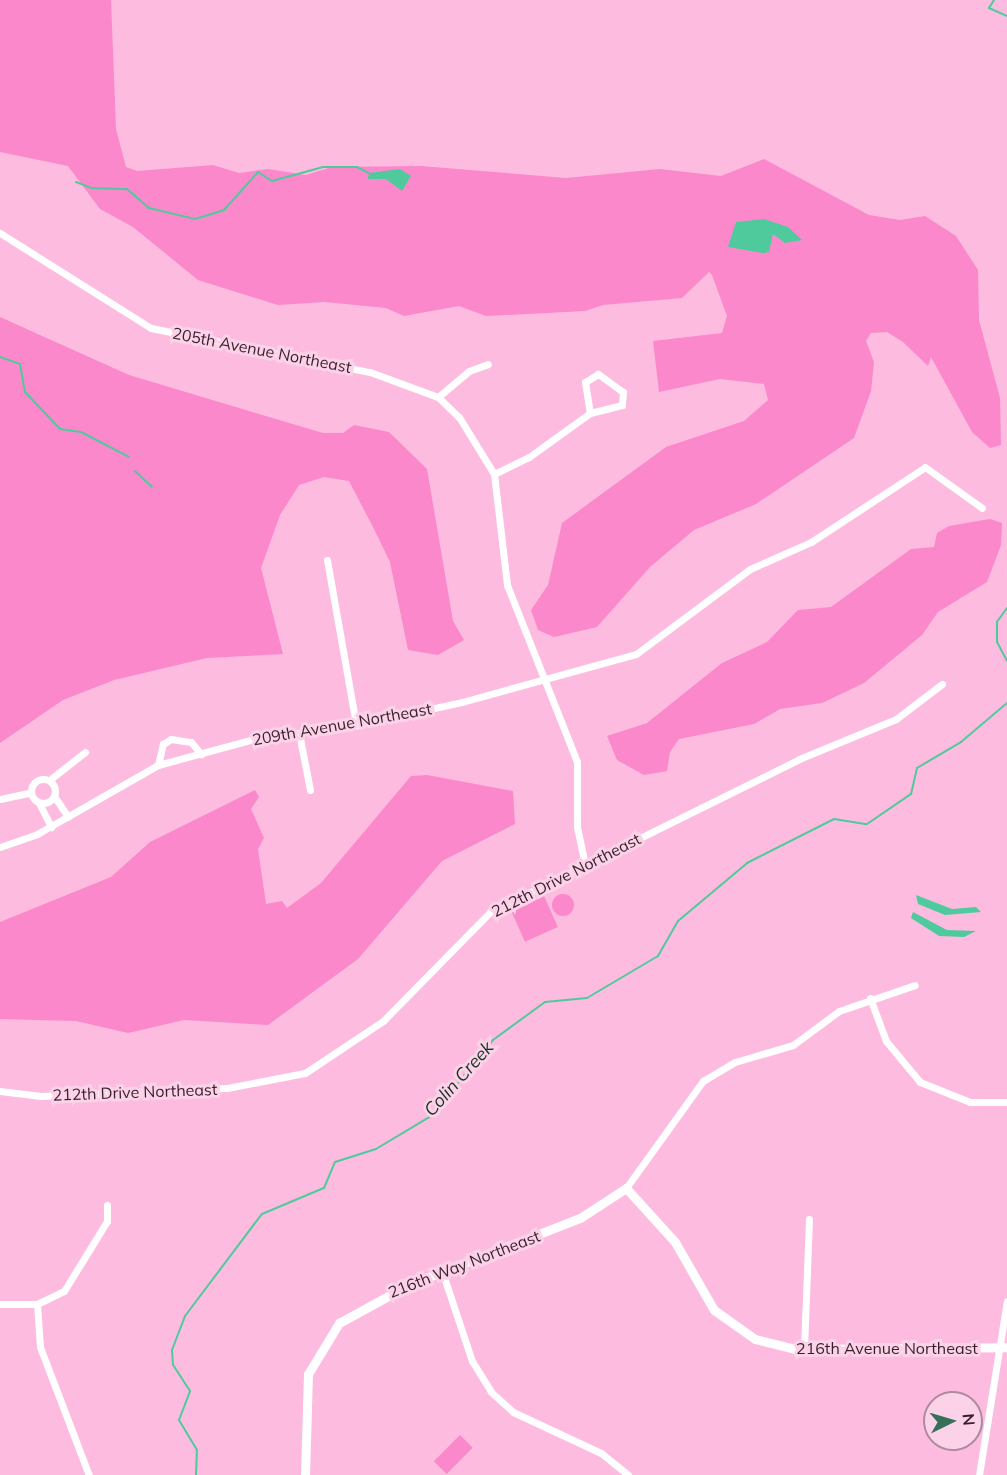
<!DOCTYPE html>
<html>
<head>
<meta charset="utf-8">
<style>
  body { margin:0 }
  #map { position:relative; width:1007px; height:1475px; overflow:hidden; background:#febbe0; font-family:Mulish,sans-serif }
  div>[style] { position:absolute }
  .green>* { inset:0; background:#fa88cb; transform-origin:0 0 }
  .round { border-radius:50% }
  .water>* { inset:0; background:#4fca9c }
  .stream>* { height:2px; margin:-1px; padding:0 1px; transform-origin:1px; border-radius:1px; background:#4fca9c }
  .minor>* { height:7px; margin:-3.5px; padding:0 3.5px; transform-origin:3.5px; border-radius:3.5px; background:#fff }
  .minor>.ring { margin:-3.5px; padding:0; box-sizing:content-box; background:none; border:7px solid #fff; border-radius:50% }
  .tertiary>* { height:9px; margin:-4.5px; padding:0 4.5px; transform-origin:4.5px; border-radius:4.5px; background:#fff }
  span { translate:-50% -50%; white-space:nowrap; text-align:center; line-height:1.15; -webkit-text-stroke:6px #fbd2e7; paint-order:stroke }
  .street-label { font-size:16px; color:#381e2d }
  .water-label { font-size:18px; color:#163025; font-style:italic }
  .north { position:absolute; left:923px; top:1391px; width:60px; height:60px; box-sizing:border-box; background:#fbd2e7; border:2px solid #ad8a9d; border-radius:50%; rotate:85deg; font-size:16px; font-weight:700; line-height:24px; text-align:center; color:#381e2d }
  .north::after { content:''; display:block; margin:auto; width:21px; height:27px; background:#367059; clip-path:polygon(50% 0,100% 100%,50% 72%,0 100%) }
</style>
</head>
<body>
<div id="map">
  <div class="green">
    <i style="clip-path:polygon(0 0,111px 0,116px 129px,126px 167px,137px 171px,213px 165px,239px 173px,268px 169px,306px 175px,332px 167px,421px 166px,566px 178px,660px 169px,721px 176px,764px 159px,869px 215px,900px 220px,925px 216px,956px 236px,978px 270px,979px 320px,1000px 398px,1001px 445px,990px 448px,972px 432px,931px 357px,928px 366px,903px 342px,887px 332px,871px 333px,866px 341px,874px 362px,871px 391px,854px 438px,756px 504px,694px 530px,650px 567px,597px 627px,554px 637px,538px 630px,531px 610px,548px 585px,562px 523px,666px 447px,744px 421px,768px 400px,764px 384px,720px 379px,659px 392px,653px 341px,722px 333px,727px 316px,712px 275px,709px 272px,682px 298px,603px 305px,585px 311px,486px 316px,459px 306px,404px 316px,386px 308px,325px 302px,278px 305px,198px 280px,133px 227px,100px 209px,68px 166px,0 152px)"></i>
    <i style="clip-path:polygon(0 317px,129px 375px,249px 411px,323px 433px,343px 433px,354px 425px,389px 432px,427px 469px,453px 621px,464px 640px,438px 655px,408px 650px,390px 562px,373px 527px,349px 481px,324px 477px,299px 485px,280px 515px,261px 568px,283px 654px,207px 658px,114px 680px,63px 700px,0 743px)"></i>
    <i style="clip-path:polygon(990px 519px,1002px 523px,1001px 545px,987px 582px,938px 612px,922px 635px,864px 683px,822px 703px,780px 709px,754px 724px,679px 739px,670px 752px,667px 771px,644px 775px,617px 760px,607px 736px,647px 723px,722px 663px,767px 642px,798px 610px,831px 607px,911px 549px,934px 547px,937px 533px,949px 526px)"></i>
    <i style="clip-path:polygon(427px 775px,513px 791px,515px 824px,442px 861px,358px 959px,268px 1025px,184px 1020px,128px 1033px,76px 1021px,0 1019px,0 922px,111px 877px,150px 842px,255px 790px,259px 797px,251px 809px,264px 838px,258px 849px,266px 904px,282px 901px,287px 908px,321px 883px,411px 776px)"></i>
    <i class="round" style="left:552px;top:894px;width:22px;height:22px"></i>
    <i style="left:544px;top:896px;width:34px;height:36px;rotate:66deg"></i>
    <i style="left:460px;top:1435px;width:18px;height:37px;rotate:45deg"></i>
  </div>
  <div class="water">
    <i style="clip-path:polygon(400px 169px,411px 176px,402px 191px,386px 179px,368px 179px,369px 173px)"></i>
    <i style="clip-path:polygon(764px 219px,788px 227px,802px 240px,785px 243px,773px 234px,769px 252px,763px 253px,728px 247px,736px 222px)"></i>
    <i style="clip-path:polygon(916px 895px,952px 909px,976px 907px,981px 912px,945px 915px,918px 904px)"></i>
    <i style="clip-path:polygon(913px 912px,947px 930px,976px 931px,964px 937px,939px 936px,911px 918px)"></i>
  </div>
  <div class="stream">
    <i style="left:994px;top:0;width:9px;rotate:122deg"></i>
    <i style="left:989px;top:8px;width:20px;rotate:24deg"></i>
    <i style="left:76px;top:182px;width:17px;rotate:21deg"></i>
    <i style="left:92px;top:188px;width:35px;rotate:2deg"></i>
    <i style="left:127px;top:189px;width:29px;rotate:41deg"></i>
    <i style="left:149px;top:208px;width:47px;rotate:13.4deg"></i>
    <i style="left:195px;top:219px;width:30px;rotate:-17deg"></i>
    <i style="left:224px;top:210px;width:51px;rotate:-48.2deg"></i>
    <i style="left:258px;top:172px;width:17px;rotate:33deg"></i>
    <i style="left:272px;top:181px;width:53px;rotate:-15.4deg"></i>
    <i style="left:323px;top:167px;width:34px"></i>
    <i style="left:357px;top:167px;width:13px;rotate:27deg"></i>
    <i style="left:0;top:357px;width:21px;rotate:19deg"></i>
    <i style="left:20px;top:364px;width:28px;rotate:80deg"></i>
    <i style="left:25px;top:392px;width:51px;rotate:46.6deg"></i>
    <i style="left:60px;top:429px;width:21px;rotate:8deg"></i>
    <i style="left:81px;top:432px;width:54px;rotate:27.5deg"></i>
    <i style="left:135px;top:471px;width:23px;rotate:43deg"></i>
    <i style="left:1007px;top:608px;width:17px;rotate:126deg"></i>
    <i style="left:997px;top:622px;width:20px;rotate:90deg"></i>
    <i style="left:997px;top:642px;width:21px;rotate:62deg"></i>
    <i style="left:196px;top:1475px;width:25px;rotate:-88deg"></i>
    <i style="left:197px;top:1450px;width:35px;rotate:-121deg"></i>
    <i style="left:179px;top:1420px;width:31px;rotate:-69deg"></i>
    <i style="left:190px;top:1391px;width:31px;rotate:-123deg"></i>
    <i style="left:173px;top:1365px;width:15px;rotate:-94deg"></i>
    <i style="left:172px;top:1350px;width:36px;rotate:-69deg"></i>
    <i style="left:185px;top:1316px;width:128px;rotate:-53deg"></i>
    <i style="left:262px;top:1214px;width:67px;rotate:-22.8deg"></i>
    <i style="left:324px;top:1188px;width:28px;rotate:-67deg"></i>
    <i style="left:335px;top:1162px;width:43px;rotate:-17.6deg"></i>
    <i style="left:376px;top:1149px;width:64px;rotate:-31deg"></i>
    <i style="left:431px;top:1116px;width:98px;rotate:-50.8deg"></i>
    <i style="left:493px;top:1040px;width:64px;rotate:-36.2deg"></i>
    <i style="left:545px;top:1002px;width:42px;rotate:-5.4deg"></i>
    <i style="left:587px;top:998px;width:82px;rotate:-30.6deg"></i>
    <i style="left:658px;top:956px;width:40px;rotate:-60.3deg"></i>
    <i style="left:678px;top:921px;width:90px;rotate:-40deg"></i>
    <i style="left:747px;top:863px;width:97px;rotate:-26.8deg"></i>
    <i style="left:834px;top:819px;width:33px;rotate:9deg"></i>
    <i style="left:867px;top:824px;width:53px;rotate:-34.3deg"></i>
    <i style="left:911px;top:794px;width:27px;rotate:-77deg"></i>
    <i style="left:917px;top:768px;width:51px;rotate:-30.6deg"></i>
    <i style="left:961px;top:742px;width:60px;rotate:-40.3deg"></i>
  </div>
  <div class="minor">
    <i style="left:0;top:233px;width:178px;rotate:32.2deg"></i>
    <i style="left:151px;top:328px;width:223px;rotate:11.4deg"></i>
    <i style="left:370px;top:372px;width:72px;rotate:20.2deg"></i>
    <i style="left:438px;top:397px;width:29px;rotate:44deg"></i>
    <i style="left:459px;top:417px;width:67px;rotate:58.4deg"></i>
    <i style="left:494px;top:474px;width:112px;rotate:83.3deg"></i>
    <i style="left:507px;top:585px;width:190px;rotate:68.4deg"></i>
    <i style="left:577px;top:762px;width:65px;rotate:90deg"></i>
    <i style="left:577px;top:827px;width:39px;rotate:78deg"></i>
    <i style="left:438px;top:397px;width:40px;rotate:-40deg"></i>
    <i style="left:469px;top:371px;width:20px;rotate:-20deg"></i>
    <i style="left:494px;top:474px;width:39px;rotate:-26deg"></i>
    <i style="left:529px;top:457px;width:75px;rotate:-35.8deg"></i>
    <i style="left:590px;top:413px;width:33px;rotate:-14deg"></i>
    <i style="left:622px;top:405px;width:13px;rotate:-86deg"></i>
    <i style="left:623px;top:392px;width:31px;rotate:-144deg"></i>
    <i style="left:598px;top:374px;width:15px;rotate:148deg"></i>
    <i style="left:585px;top:382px;width:31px;rotate:81deg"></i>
    <i style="left:327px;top:560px;width:168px;rotate:80deg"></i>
    <i style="left:299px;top:733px;width:58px;rotate:79.1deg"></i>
    <i style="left:158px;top:765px;width:22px;rotate:-77deg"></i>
    <i style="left:163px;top:744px;width:9px;rotate:-32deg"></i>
    <i style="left:171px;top:739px;width:20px;rotate:9deg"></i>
    <i style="left:191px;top:742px;width:16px;rotate:50deg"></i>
    <i style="left:52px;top:778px;width:42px;rotate:-38.2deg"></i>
    <i class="ring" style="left:31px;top:779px;width:17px;height:17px"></i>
    <i style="left:54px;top:796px;width:25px;rotate:56deg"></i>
    <i style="left:0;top:799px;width:29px;rotate:-12deg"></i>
    <i style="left:39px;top:803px;width:27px;rotate:63deg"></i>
    <i style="left:0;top:847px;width:39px;rotate:-19deg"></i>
    <i style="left:37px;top:834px;width:139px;rotate:-29.7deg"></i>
    <i style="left:158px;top:765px;width:99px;rotate:-15.2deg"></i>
    <i style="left:254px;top:739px;width:103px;rotate:-7.8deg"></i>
    <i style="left:356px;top:725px;width:108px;rotate:-12.2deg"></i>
    <i style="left:462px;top:702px;width:180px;rotate:-15.4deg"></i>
    <i style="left:636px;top:654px;width:142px;rotate:-36.7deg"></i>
    <i style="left:750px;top:569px;width:67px;rotate:-23.9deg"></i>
    <i style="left:811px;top:542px;width:136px;rotate:-33.3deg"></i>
    <i style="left:925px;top:467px;width:70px;rotate:35.7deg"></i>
    <i style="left:870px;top:998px;width:46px;rotate:69.6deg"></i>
    <i style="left:886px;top:1041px;width:53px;rotate:50.3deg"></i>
    <i style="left:920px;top:1082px;width:54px;rotate:21.8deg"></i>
    <i style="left:970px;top:1102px;width:37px"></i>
    <i style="left:0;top:1091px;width:41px;rotate:7deg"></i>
    <i style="left:41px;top:1096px;width:186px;rotate:-2.5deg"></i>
    <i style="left:227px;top:1088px;width:79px;rotate:-10.9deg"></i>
    <i style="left:305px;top:1073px;width:94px;rotate:-33.7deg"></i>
    <i style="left:383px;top:1021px;width:153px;rotate:-45.5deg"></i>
    <i style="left:490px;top:912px;width:345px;rotate:-26.3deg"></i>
    <i style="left:799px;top:759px;width:105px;rotate:-22.4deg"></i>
    <i style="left:896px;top:719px;width:58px;rotate:-37.3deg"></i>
    <i style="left:626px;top:1188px;width:132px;rotate:-54.3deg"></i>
    <i style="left:703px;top:1081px;width:37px;rotate:-31deg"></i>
    <i style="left:735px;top:1062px;width:60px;rotate:-16.3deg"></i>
    <i style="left:793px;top:1045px;width:57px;rotate:-36.5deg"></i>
    <i style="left:839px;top:1011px;width:80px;rotate:-18.9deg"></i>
    <i style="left:442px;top:1271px;width:95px;rotate:71.6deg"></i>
    <i style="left:472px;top:1361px;width:36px;rotate:58deg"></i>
    <i style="left:491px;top:1392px;width:30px;rotate:42deg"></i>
    <i style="left:513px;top:1412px;width:97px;rotate:25deg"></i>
    <i style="left:601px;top:1453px;width:35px;rotate:39deg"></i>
    <i style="left:0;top:1304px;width:37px"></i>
    <i style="left:37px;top:1304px;width:30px;rotate:-26deg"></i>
    <i style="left:64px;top:1291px;width:82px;rotate:-58.4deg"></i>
    <i style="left:107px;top:1221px;width:16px;rotate:-90deg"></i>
    <i style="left:37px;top:1304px;width:43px;rotate:86deg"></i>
    <i style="left:40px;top:1347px;width:137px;rotate:69.1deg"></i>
    <i style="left:804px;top:1349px;width:130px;rotate:-87.8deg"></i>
    <i style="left:979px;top:1475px;width:176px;rotate:-80.9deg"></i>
  </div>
  <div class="tertiary">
    <i style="left:305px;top:1475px;width:101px;rotate:-88.3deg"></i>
    <i style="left:308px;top:1374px;width:60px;rotate:-58.7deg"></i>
    <i style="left:339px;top:1323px;width:79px;rotate:-28.8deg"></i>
    <i style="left:408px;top:1285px;width:185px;rotate:-21.3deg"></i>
    <i style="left:580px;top:1218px;width:55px;rotate:-33.1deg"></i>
    <i style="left:626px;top:1188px;width:73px;rotate:47.8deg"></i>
    <i style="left:675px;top:1242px;width:78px;rotate:60.2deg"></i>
    <i style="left:714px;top:1310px;width:50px;rotate:35.3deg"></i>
    <i style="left:755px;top:1339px;width:41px;rotate:14deg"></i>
    <i style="left:795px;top:1349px;width:212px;rotate:-0.5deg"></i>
  </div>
  <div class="street-label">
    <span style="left:262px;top:350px;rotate:11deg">205th Avenue Northeast</span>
    <span style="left:342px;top:724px;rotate:-10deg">209th Avenue Northeast</span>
    <span style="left:566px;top:875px;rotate:-27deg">212th Drive Northeast</span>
    <span style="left:135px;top:1092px;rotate:-2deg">212th Drive Northeast</span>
    <span style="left:464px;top:1264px;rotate:-21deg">216th Way Northeast</span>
    <span style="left:887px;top:1348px">216th Avenue Northeast</span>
  </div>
  <div class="water-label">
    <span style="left:459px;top:1079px;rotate:-48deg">Colin Creek</span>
  </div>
  <div class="north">N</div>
</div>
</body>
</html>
